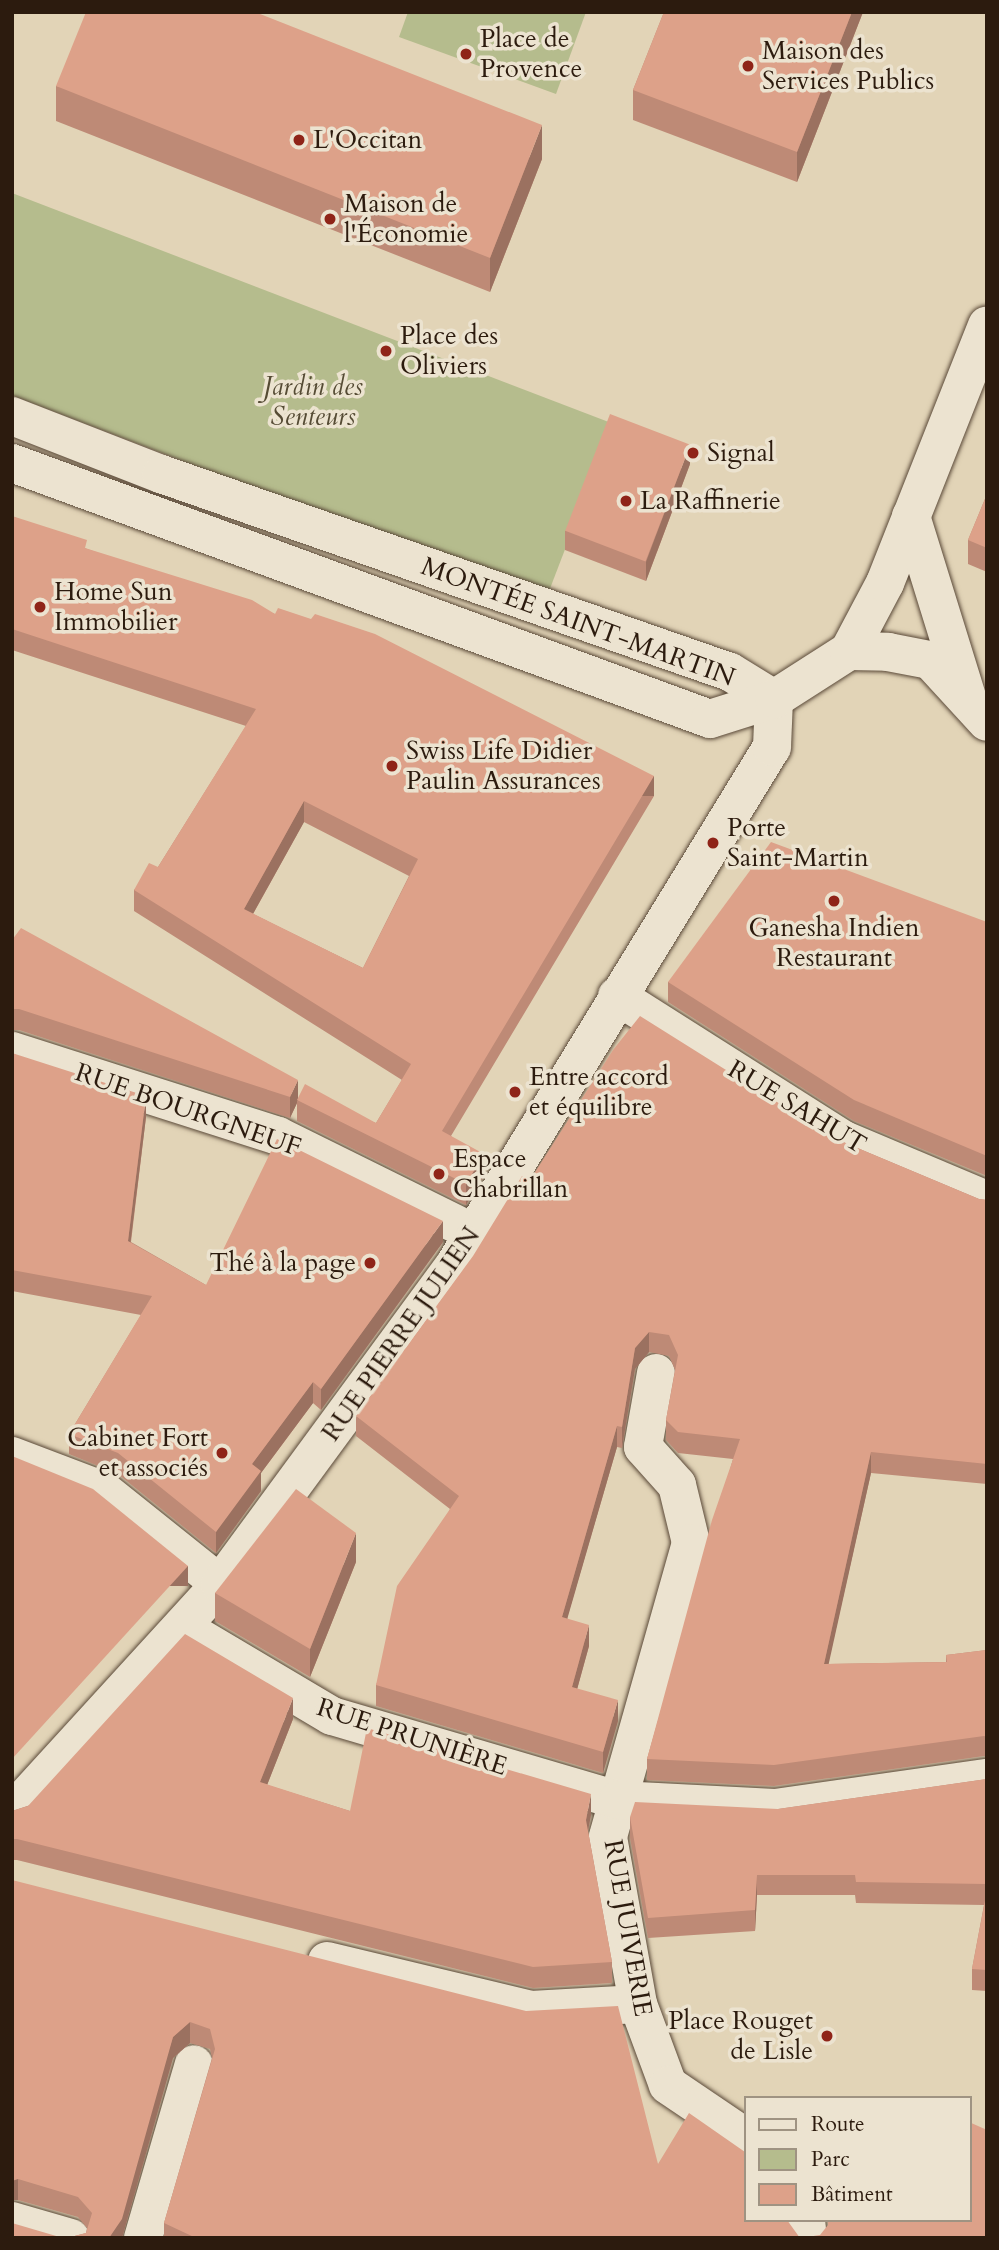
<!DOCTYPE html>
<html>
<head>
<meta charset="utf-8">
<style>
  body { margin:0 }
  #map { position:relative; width:999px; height:2250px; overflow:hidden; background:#e2d4b7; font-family:Cardo,serif }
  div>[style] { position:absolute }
  .green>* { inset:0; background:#b5bc8d; transform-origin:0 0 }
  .roads { filter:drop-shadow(0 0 2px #5a4938) drop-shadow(0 0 2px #5a4938) }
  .street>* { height:38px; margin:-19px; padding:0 19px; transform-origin:19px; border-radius:19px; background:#ece3d0 }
  .secondary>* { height:38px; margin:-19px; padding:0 19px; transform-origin:19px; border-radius:19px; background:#ece3d0 }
  .wall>* { inset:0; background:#be8a76 }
  .shaded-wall>* { inset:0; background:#9b7160; transform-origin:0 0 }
  .building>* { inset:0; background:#dda189; transform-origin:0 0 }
  .dots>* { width:19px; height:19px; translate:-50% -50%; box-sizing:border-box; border:4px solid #ece3d0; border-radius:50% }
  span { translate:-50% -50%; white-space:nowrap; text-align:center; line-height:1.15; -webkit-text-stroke:7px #ece3d0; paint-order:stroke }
  .poi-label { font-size:26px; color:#2c1b0e }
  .left { translate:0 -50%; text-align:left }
  .right { translate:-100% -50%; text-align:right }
  .park-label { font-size:26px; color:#554b34; font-style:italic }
  .street-label { font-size:26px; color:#2c1b0e }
  .frame { position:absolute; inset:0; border:14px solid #2c1b0e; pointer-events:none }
  .legend { position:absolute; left:744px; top:2096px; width:228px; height:126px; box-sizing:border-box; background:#ece3d0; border:2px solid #9f9382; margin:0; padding:9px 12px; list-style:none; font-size:21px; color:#2c1b0e }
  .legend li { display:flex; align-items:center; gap:14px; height:35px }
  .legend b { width:35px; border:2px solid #9f9382 }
</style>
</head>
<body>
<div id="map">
  <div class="green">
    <i style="clip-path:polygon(408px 12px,586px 12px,556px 94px,399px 37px)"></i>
    <i style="left:12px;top:193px;width:644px;height:189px;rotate:21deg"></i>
  </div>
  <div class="roads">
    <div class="street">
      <i style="left:617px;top:996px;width:269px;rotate:32.4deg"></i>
      <i style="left:844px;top:1140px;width:155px;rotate:22.8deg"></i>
      <i style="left:12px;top:1051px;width:279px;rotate:17.7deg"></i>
      <i style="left:278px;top:1136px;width:219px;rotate:26.3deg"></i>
      <i style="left:656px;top:1373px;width:75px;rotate:100deg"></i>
      <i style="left:643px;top:1447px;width:51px;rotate:48.2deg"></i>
      <i style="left:677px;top:1485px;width:60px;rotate:76.4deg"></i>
      <i style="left:691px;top:1543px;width:305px;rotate:105.8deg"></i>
      <i style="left:608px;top:1837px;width:170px;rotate:79.8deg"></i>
      <i style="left:638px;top:2004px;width:86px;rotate:69.7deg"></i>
      <i style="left:668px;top:2085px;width:93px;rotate:34deg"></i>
      <i style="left:12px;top:1456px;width:98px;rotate:20.8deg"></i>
      <i style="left:104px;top:1491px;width:149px;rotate:38.7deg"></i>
      <i style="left:182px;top:1627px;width:174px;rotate:30.7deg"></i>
      <i style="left:332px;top:1716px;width:298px;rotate:16.4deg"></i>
      <i style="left:618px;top:1800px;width:157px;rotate:2.9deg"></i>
      <i style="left:775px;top:1808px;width:214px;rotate:-8.1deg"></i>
      <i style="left:12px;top:1812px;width:309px;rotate:-47.6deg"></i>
      <i style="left:220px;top:1584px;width:397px;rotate:-53.7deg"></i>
      <i style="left:455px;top:1264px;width:606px;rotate:-58.49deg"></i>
      <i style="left:772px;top:747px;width:48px;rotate:-87.6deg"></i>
      <i style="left:327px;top:1961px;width:210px;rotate:13.5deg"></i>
      <i style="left:531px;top:2010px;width:107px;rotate:-3.2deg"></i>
      <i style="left:806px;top:2220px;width:18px;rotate:84deg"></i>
      <i style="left:12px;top:2221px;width:61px;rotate:16.1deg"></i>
      <i style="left:143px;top:2238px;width:181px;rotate:-73.7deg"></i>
    </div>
    <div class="secondary">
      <i style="left:12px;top:416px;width:160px;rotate:21.3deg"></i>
      <i style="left:161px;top:474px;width:602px;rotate:19.19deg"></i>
      <i style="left:730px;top:672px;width:52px;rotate:31.5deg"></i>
      <i style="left:12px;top:463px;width:743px;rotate:20.14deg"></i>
      <i style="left:710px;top:719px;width:67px;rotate:-17.4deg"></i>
      <i style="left:774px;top:699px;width:89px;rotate:-32.6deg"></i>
      <i style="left:849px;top:651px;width:77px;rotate:-62.1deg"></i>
      <i style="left:885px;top:583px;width:277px;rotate:-68.4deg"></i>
      <i style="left:911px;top:516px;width:189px;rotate:72.8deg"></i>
      <i style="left:849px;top:651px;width:39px;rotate:1deg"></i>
      <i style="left:888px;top:652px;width:43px;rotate:10.8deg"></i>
      <i style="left:930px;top:660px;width:84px;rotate:47.4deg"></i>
    </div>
  </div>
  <div class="wall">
    <i style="clip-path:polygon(664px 12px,863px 12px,797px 182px,633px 120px,633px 90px)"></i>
    <i style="clip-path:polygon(56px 86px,542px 159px,490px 292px,56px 121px)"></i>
    <i style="clip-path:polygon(690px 464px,646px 581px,565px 550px,565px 531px)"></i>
    <i style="clip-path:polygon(987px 494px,987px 572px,968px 564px,968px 540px)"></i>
    <i style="clip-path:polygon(evenodd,12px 516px,87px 549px,275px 614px,654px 796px,451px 1136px,484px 1175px,466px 1205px,297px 1121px,297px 1103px,290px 1118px,19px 1030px,12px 1030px,12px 940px,298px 1098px,376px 1123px,402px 1080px,134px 911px,134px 890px,158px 867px,246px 726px,12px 650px,12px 516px,304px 822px,409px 876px,363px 968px,253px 914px,304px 822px)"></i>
    <i style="clip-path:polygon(987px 922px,987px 1176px,854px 1121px,668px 1002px,668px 982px)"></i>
    <i style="clip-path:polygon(12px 1053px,146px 1117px,131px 1242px,206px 1285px,443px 1242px,321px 1410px,313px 1403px,261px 1473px,261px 1491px,216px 1553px,118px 1474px,69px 1454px,69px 1434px,141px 1315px,12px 1291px)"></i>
    <i style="clip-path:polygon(836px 1139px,979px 1199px,987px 1200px,987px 1484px,871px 1473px,828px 1664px,946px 1662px,946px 1655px,987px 1650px,987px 1757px,984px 1756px,774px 1786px,647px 1780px,647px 1759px,733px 1459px,678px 1453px,666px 1440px,666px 1420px,675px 1370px,669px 1356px,649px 1352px,635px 1369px,622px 1448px,617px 1447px,567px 1618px,589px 1646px,577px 1689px,618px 1721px,603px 1773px,376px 1706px,376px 1685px,450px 1509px,356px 1436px,356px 1416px,530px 1180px)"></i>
    <i style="clip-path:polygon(356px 1562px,310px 1677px,215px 1621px,215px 1593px)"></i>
    <i style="clip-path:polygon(293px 1719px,267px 1785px,350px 1811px,591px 1815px,588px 1831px,612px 1962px,612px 1983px,533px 1988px,17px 1860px,12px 1860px,12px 1811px)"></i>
    <i style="clip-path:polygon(987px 1779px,987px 1991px,972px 1990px,972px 1969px,984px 1905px,856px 1903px,855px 1895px,757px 1895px,755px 1931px,648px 1938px,630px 1838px,630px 1817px,778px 1809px)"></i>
    <i style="clip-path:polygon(12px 1880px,658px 2164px,745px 2220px,800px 2238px,987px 2238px,164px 2238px,164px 2223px,212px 2058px,210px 2049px,190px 2043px,173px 2058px,122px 2238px,67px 2238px,86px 2233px,87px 2228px,78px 2217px,18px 2200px)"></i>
  </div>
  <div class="shaded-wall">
    <i style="clip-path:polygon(852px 12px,863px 12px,797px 182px,797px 152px)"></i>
    <i style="clip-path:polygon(542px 125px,542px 159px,490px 292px,490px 258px)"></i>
    <i style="clip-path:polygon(690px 445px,690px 464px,646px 581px,646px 562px)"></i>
    <i style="left:654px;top:776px;width:20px;height:413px;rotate:90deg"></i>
    <i style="clip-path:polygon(304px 801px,304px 822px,244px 930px,244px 909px)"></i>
    <i style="clip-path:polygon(298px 1080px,298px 1101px,297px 1100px,297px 1103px,290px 1118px,290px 1097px)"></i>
    <i style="clip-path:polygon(146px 1096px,146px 1117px,128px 1262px,128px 1241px)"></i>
    <i style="clip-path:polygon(484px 1154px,484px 1175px,466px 1205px,466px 1184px)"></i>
    <i style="clip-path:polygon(443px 1221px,443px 1242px,321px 1410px,321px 1389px)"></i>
    <i style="clip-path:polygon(649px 1332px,649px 1352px,635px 1369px,622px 1448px,622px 1427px,635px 1348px)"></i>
    <i style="clip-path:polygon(313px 1382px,313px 1403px,261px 1473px,261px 1491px,216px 1553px,216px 1532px,252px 1464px)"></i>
    <i style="clip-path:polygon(617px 1426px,617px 1447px,562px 1637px,562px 1617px)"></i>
    <i style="clip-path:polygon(871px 1452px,871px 1473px,824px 1685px,824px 1664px)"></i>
    <i style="clip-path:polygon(356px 1533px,356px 1562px,310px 1677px,310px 1649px)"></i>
    <i style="left:188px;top:1566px;width:20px;height:261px;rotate:90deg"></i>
    <i style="clip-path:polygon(589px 1625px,589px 1646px,572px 1708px,572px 1687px)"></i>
    <i style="clip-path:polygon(293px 1698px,293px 1719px,260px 1803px,260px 1782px)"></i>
    <i style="clip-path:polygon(618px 1700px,618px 1721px,603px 1773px,603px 1752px)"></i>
    <i style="clip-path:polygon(591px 1794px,591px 1815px,586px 1841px,586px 1820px)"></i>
    <i style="clip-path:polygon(757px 1875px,757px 1895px,755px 1931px,755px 1910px)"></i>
    <i style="clip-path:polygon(190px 2022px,190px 2043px,173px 2058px,122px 2238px,109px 2238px,173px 2037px)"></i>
    <i style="left:18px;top:2179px;width:21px;height:6px;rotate:90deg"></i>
  </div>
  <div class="building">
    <i style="clip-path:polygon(86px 12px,255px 12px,542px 125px,490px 258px,56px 86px)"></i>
    <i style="clip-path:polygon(664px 12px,852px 12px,797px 152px,633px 90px)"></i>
    <i style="left:610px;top:414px;width:86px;height:125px;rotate:21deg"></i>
    <i style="clip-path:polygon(987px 494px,987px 548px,968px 540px)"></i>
    <i style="clip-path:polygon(evenodd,12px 516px,87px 540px,85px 548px,252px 600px,275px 614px,278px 608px,311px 619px,315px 614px,375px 634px,654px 776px,442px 1131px,484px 1154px,466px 1184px,297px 1100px,305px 1084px,376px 1123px,411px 1064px,134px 890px,149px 863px,158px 867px,256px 709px,12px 629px,12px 516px,304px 801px,418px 859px,363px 968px,244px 909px,304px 801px)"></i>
    <i style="clip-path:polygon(771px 842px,987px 922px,987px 1156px,854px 1100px,668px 982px)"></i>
    <i style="clip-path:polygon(21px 928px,298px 1080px,290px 1097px,19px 1009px,12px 1009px,12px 940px)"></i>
    <i style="clip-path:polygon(640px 1016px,836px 1139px,979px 1199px,987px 1200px,987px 1464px,871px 1452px,824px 1664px,947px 1662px,946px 1655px,987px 1650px,987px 1737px,984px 1736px,774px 1765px,647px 1759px,712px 1520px,740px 1439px,678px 1432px,666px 1420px,678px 1355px,669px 1335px,649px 1332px,635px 1348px,622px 1427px,617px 1426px,562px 1617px,589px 1625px,572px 1687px,618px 1700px,603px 1752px,376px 1685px,397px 1586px,459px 1496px,356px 1416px,473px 1256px,522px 1176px,530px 1180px,613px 1050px)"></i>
    <i style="clip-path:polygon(12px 1053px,146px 1096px,128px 1241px,206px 1285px,277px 1139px,443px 1221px,321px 1389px,313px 1382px,252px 1464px,261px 1471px,216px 1532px,118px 1453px,69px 1434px,152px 1296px,12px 1270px)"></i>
    <i style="clip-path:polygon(12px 1456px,93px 1489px,188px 1566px,12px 1759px)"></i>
    <i style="clip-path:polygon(296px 1489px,356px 1533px,310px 1649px,215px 1593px)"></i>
    <i style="clip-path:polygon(185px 1634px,293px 1698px,260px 1782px,350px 1811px,367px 1728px,591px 1794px,586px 1820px,612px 1962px,533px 1967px,17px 1839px,12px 1839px,12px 1811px,28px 1806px)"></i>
    <i style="clip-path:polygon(987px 1779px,987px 1884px,856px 1882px,855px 1875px,757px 1875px,755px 1910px,648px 1918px,630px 1817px,635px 1802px,778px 1809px)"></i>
    <i style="clip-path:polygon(12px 1880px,526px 2011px,618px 2006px,658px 2164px,689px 2113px,745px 2152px,745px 2220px,787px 2220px,800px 2238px,820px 2235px,828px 2225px,828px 2220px,969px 2220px,969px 2122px,987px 2130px,987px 2238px,196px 2238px,164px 2223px,215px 2049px,210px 2029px,190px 2022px,173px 2037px,122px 2219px,109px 2238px,67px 2238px,86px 2233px,92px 2213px,78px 2197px,18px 2179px,12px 2181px)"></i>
    <i style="clip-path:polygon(987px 1890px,987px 1970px,972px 1969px)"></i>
    <i style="clip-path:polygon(12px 2223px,63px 2238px,12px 2238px)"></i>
  </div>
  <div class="dots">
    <i style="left:466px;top:54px;background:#8f2418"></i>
    <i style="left:748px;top:66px;background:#8f2418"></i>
    <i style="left:299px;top:140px;background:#8f2418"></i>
    <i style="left:330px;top:219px;background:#8f2418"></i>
    <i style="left:386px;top:351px;background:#8f2418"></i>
    <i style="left:693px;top:453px;background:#8f2418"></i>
    <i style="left:626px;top:501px;background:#8f2418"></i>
    <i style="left:40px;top:607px;background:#8f2418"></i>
    <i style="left:392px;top:766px;background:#8f2418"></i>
    <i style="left:713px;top:843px;background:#8f2418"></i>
    <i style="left:834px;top:901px;background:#8f2418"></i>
    <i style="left:515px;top:1092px;background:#8f2418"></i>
    <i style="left:439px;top:1174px;background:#8f2418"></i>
    <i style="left:370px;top:1263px;background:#8f2418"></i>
    <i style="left:222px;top:1453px;background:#8f2418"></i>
    <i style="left:827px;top:2036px;background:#8f2418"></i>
  </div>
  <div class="poi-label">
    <span class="left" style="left:480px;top:54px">Place de<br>Provence</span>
    <span class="left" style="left:762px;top:66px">Maison des<br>Services Publics</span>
    <span class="left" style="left:313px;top:140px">L'Occitan</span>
    <span class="left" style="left:344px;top:219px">Maison de<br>l'Économie</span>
    <span class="left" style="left:400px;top:351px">Place des<br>Oliviers</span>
    <span class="left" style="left:707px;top:453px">Signal</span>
    <span class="left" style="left:640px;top:501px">La Raffinerie</span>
    <span class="left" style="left:54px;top:607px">Home Sun<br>Immobilier</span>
    <span class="left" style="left:406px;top:766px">Swiss Life Didier<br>Paulin Assurances</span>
    <span class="left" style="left:727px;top:843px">Porte<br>Saint-Martin</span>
    <span style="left:834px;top:943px">Ganesha Indien<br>Restaurant</span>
    <span class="left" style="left:529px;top:1092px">Entre accord<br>et équilibre</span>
    <span class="left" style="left:453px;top:1174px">Espace<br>Chabrillan</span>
    <span class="right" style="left:356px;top:1263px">Thé à la page</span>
    <span class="right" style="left:208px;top:1453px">Cabinet Fort<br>et associés</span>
    <span class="right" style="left:813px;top:2036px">Place Rouget<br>de Lisle</span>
  </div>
  <div class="park-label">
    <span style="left:313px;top:402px">Jardin des<br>Senteurs</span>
  </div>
  <div class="street-label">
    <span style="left:578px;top:622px;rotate:20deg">MONTÉE SAINT-MARTIN</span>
    <span style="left:797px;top:1107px;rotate:31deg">RUE SAHUT</span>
    <span style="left:188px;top:1110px;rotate:19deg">RUE BOURGNEUF</span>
    <span style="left:401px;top:1334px;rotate:-55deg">RUE PIERRE JULIEN</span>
    <span style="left:412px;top:1737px;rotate:18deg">RUE PRUNIÈRE</span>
    <span style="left:628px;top:1928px;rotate:80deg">RUE JUIVERIE</span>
  </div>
  <div class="frame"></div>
  <ul class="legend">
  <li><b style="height:9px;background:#ece3d0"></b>Route</li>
  <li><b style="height:19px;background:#b5bc8d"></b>Parc</li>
  <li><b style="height:19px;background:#dda189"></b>Bâtiment</li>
  </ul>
</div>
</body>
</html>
